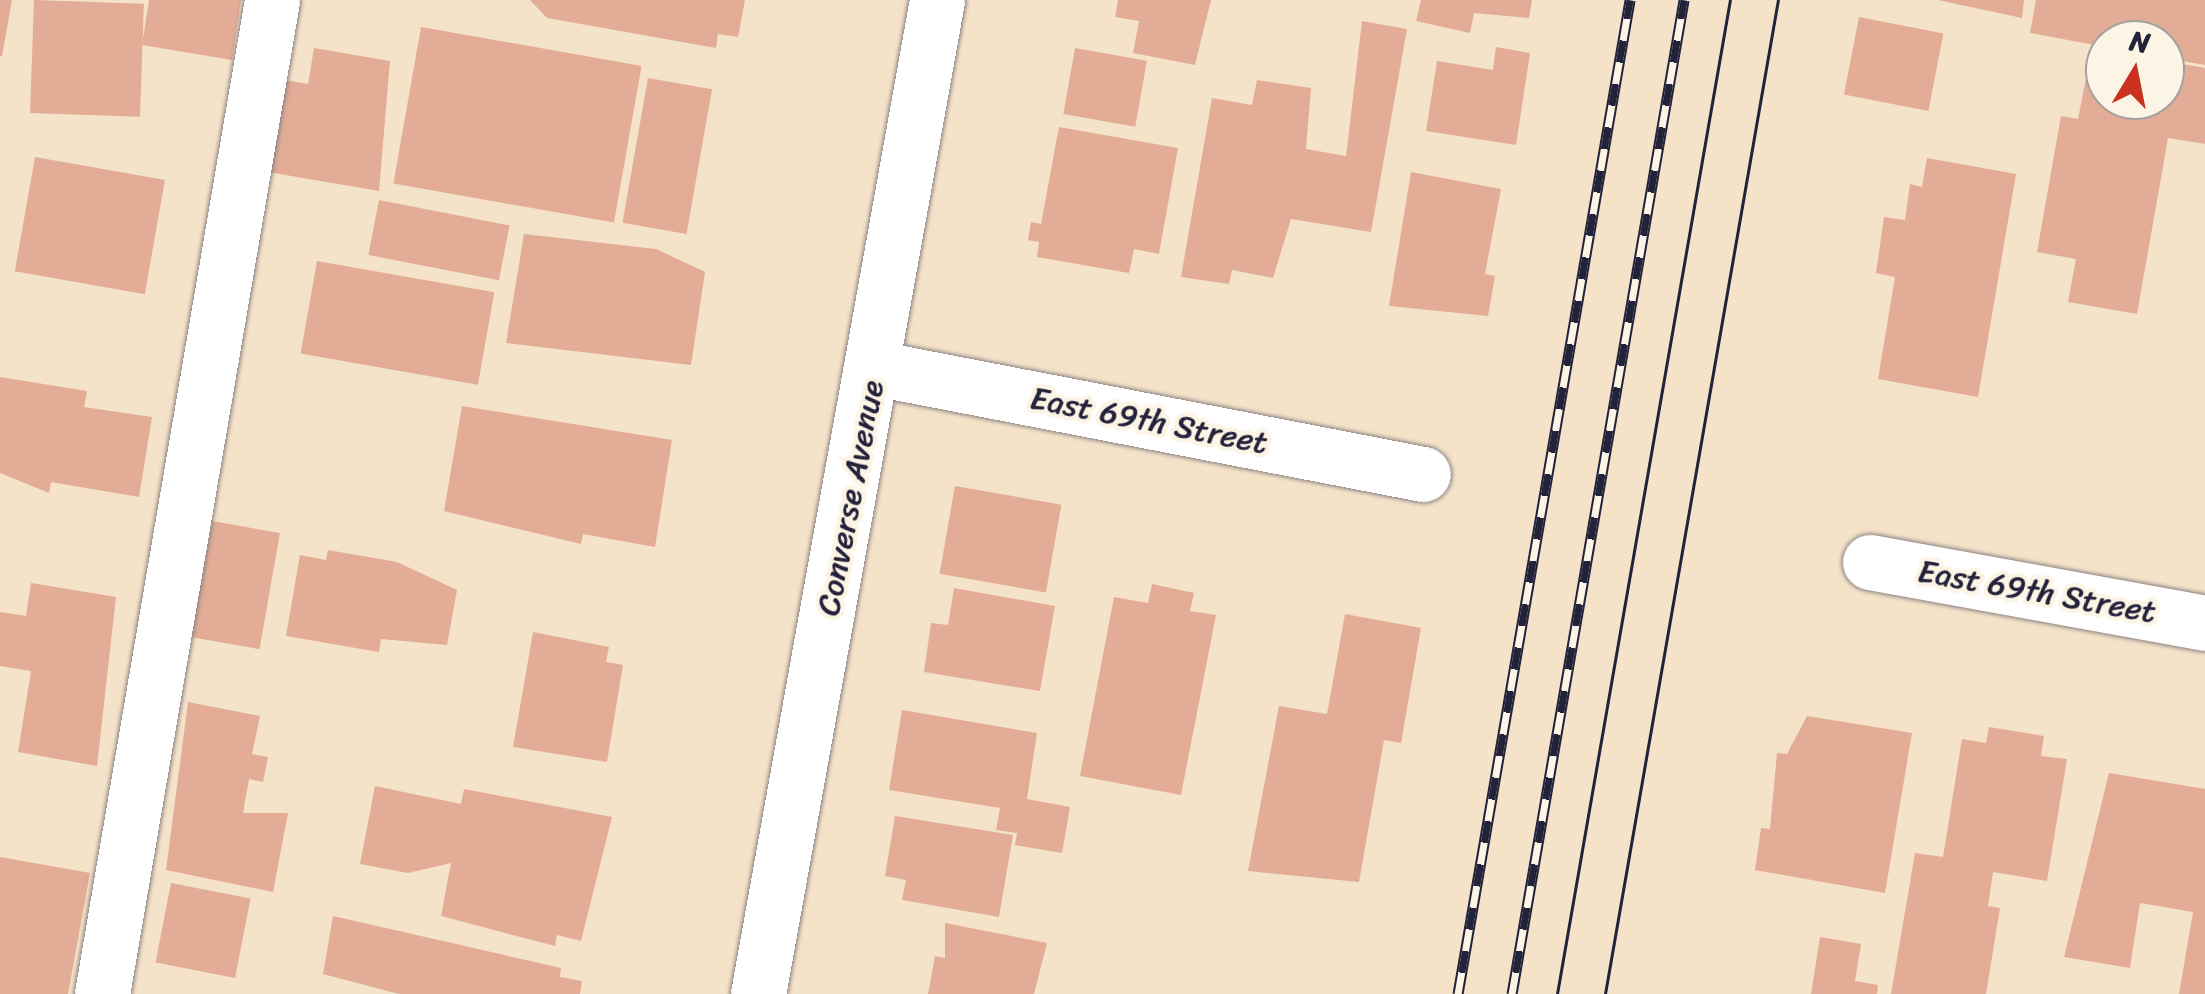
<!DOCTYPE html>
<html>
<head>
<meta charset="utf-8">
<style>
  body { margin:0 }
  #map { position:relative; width:2205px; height:994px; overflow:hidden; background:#f5e3c9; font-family:Sriracha,sans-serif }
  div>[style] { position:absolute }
  .building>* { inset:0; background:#e2ac96; transform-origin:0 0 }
  .roads { filter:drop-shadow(0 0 2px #8c8282) drop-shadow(0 0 2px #8c8282) }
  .minor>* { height:55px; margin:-27.5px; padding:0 27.5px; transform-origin:27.5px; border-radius:27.5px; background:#fff }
  .tram>* { height:2.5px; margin:-1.25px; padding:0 1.25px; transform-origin:1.25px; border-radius:1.25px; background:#22223b }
  .rail>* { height:11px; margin-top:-5.5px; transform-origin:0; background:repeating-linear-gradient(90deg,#fcf5e5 0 22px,#22223b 0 44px); box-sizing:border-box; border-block:2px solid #22223b }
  span { translate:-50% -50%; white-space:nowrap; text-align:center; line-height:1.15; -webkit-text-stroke:9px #fcf5e5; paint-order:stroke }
  .street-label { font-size:32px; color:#22223b }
  .north { position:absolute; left:2085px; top:20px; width:100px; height:100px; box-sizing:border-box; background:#fcf5e5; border:2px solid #a5a1a1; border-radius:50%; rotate:10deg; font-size:28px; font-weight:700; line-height:40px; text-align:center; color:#22223b }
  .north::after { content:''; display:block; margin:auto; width:35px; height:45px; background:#c8321e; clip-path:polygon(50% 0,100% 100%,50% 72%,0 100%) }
</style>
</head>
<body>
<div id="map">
  <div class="building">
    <i style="clip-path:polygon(0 0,12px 0,2px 56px,0 56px)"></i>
    <i style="left:34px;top:0;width:110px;height:113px;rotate:2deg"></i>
    <i style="clip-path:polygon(149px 0,241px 0,232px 60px,142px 45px)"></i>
    <i style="clip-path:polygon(530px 0,745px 0,738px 37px,718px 34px,716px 48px,547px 18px)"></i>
    <i style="clip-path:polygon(1118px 0,1211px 0,1195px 65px,1133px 53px,1139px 21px,1115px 17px)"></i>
    <i style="clip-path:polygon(1421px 0,1532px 0,1529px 18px,1474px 13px,1470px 33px,1416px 21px)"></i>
    <i style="clip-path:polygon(1938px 0,2024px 0,2022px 18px)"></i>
    <i style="clip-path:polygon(2036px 0,2205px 0,2205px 65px,2165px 58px,2165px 40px,2105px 47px,2030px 33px)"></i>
    <i style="left:1859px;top:17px;width:86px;height:79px;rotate:11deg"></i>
    <i style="clip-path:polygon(1362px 21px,1407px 29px,1371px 232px,1291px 219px,1273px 278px,1232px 270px,1229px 284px,1181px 277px,1212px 98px,1252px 105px,1257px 80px,1311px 88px,1306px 149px,1346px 156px)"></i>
    <i style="left:421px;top:27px;width:224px;height:159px;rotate:10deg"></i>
    <i style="clip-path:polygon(1496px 47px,1530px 53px,1516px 145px,1426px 131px,1437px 61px,1493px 70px)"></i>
    <i style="clip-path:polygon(314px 48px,390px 61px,379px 191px,268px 172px,285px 80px,308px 84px)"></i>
    <i style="left:1075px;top:48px;width:73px;height:67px;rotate:10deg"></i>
    <i style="clip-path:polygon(2092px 48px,2105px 50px,2105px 100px,2165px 100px,2165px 61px,2205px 68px,2205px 144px,2168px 138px,2137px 314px,2068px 302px,2076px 259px,2037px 252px,2061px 116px,2078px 119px)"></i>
    <i style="left:648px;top:78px;width:65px;height:147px;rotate:10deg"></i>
    <i style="clip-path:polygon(1059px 127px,1178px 148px,1159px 254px,1134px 249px,1129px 273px,1037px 257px,1039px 242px,1028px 240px,1031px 222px,1041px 224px)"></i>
    <i style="left:35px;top:157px;width:132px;height:116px;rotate:10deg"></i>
    <i style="clip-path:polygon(1927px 158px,2016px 174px,1978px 397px,1878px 379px,1895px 277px,1876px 273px,1884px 217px,1905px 220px,1910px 184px,1922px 187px)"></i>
    <i style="clip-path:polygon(1411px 172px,1501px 189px,1485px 274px,1495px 276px,1488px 316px,1389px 306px)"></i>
    <i style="left:379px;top:200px;width:133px;height:56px;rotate:11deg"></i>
    <i style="clip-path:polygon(524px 234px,656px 249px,705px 272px,691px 365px,506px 343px)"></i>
    <i style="left:317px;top:261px;width:180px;height:94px;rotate:10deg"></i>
    <i style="clip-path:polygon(0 377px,87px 391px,84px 407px,152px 417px,139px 497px,51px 482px,49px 493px,0 473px)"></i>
    <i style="clip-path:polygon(462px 406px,672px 440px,655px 547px,583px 534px,581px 544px,444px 511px)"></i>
    <i style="left:955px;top:486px;width:108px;height:89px;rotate:10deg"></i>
    <i style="left:212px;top:521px;width:69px;height:118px;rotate:10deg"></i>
    <i style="clip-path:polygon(328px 550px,397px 562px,457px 590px,447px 645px,381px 639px,379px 652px,286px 636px,300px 555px,326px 560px)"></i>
    <i style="clip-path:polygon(31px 583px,116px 597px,97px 766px,18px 752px,31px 671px,0 666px,0 612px,26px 616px)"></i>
    <i style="clip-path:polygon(1152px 584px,1194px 593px,1190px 611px,1216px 615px,1181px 795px,1080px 776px,1114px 597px,1148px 603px)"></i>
    <i style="clip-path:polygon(954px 588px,1055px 606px,1040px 691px,924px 672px,931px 623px,948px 625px)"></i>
    <i style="clip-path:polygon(1345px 614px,1421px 628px,1401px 743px,1384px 740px,1359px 882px,1248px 871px,1279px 706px,1327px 714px)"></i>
    <i style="clip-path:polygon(533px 632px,609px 647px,606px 662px,623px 665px,607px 762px,513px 747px)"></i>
    <i style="clip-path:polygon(188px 702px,260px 716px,252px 754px,268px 757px,263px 782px,249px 779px,243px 813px,288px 813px,273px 892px,166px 870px)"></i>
    <i style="clip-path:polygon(902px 710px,1037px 733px,1027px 799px,1070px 807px,1062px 853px,1015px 845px,1017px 833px,996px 830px,1000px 808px,889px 790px)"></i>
    <i style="clip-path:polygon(1807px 716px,1912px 733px,1885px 893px,1755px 870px,1761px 828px,1770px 829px,1777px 753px,1787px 754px)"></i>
    <i style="clip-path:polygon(1989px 727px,2044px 736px,2041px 756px,2067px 759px,2047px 881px,1993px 872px,1988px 906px,2000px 908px,1986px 994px,1891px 994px,1915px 853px,1943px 857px,1962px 739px,1986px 743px)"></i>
    <i style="clip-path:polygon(2109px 773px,2205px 789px,2205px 994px,2179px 994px,2193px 912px,2140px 903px,2130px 968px,2064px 957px)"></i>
    <i style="clip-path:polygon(375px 786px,461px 804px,464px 789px,612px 817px,581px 941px,557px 935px,555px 946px,441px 916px,451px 863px,408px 873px,360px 864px)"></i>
    <i style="clip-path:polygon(895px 816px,1013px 835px,999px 917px,902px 900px,906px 880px,885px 876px)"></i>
    <i style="clip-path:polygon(0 857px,90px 873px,68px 994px,0 994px)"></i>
    <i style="left:171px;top:883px;width:81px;height:81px;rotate:11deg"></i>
    <i style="clip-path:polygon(333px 916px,561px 968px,560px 977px,582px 981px,580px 994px,399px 994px,323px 974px)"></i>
    <i style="clip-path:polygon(945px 923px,1047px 943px,1034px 994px,928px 994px,935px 956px,945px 958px)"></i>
    <i style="clip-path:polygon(1820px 937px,1861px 944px,1855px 981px,1878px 985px,1877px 994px,1811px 994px)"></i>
  </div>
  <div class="roads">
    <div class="minor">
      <i style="left:875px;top:368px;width:558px;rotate:10.95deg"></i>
      <i style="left:1870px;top:562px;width:341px;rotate:10.3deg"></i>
      <i style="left:102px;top:994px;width:1008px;rotate:-80.29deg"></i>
      <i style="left:758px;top:994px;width:1010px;rotate:-79.79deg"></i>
    </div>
  </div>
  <div class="tram">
    <i style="left:1557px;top:994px;width:1009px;rotate:-80.13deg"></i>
    <i style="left:1605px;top:994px;width:1009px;rotate:-80.13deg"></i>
  </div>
  <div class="rail">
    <i style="left:1458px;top:994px;width:1009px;rotate:-80.18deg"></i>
    <i style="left:1512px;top:994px;width:1009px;rotate:-80.18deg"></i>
  </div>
  <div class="street-label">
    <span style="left:1149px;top:421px;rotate:11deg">East 69th Street</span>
    <span style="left:851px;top:498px;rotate:-79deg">Converse Avenue</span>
    <span style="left:2037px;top:592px;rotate:10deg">East 69th Street</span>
  </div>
  <div class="north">N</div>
</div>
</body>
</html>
